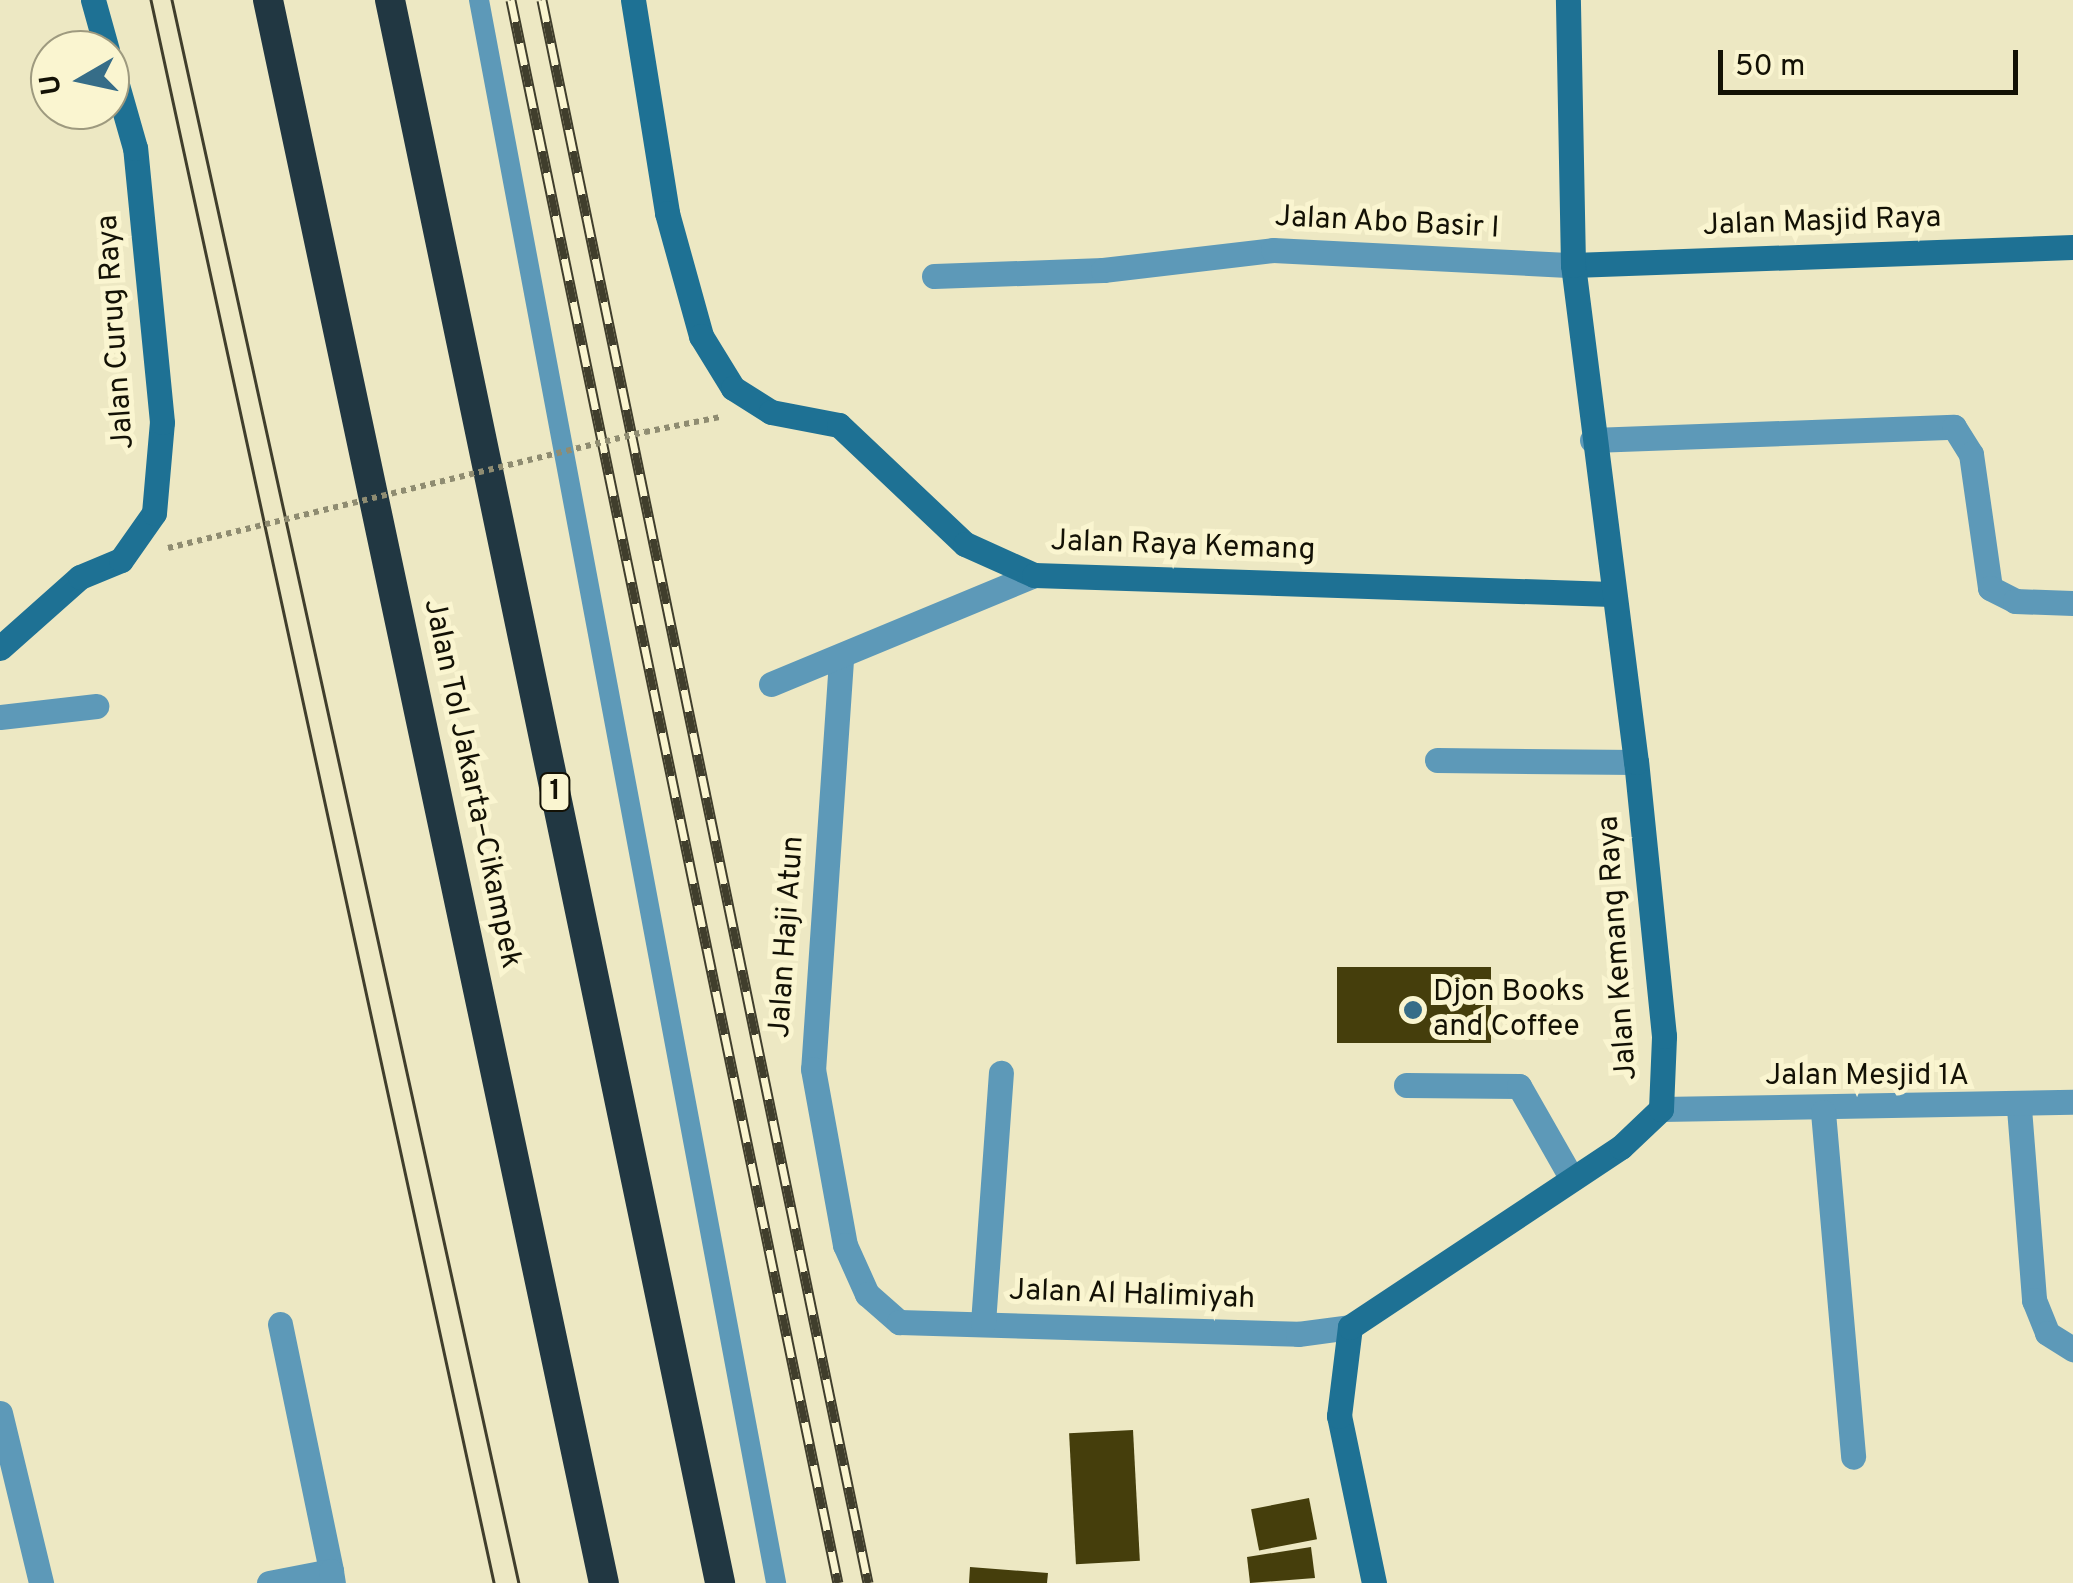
<!DOCTYPE html>
<html>
<head>
<meta charset="utf-8">
<style>
  body { margin:0 }
  #map { position:relative; width:2073px; height:1583px; overflow:hidden; background:#ede8c3; font-family:Overpass,sans-serif }
  div>[style] { position:absolute }
  .building>* { inset:0; background:#453e0c; transform-origin:0 0 }
  .path>* { height:6px; margin-top:-3px; transform-origin:0; background:repeating-linear-gradient(90deg,#8f8c71 0 5px,transparent 0 10px) }
  .lane>* { height:20px; margin:-10px; padding:0 10px; transform-origin:10px; border-radius:10px; background:#5d99b8 }
  .street>* { height:25px; margin:-12.5px; padding:0 12.5px; transform-origin:12.5px; border-radius:12.5px; background:#5d99b8 }
  .secondary>* { height:25px; margin:-12.5px; padding:0 12.5px; transform-origin:12.5px; border-radius:12.5px; background:#1e7194 }
  .highway>* { height:30px; margin:-15px; padding:0 15px; transform-origin:15px; border-radius:15px; background:#213742 }
  .tram>* { height:2.5px; margin:-1.25px; padding:0 1.25px; transform-origin:1.25px; border-radius:1.25px; background:#403e2c }
  .rail>* { height:11px; margin-top:-5.5px; transform-origin:0; background:repeating-linear-gradient(90deg,#faf5d0 0 22px,#403e2c 0 44px); box-sizing:border-box; border-block:2px solid #403e2c }
  .path-bridge>* { height:6px; margin-top:-3px; transform-origin:0; background:repeating-linear-gradient(90deg,#8f8c71 0 5px,transparent 0 10px) }
  .dots>* { width:28px; height:28px; translate:-50% -50%; box-sizing:border-box; border:5px solid #faf5d0; border-radius:50% }
  span { translate:-50% -50%; white-space:nowrap; text-align:center; line-height:1.15; -webkit-text-stroke:10px #faf5d0; paint-order:stroke }
  .shield-label span { padding:2px 8px; background:#faf5d0; border:2px solid; border-radius:8px; -webkit-text-stroke-width:0 }
  .shield-label { font-size:28px; color:#131105; font-weight:700 }
  .street-label { font-size:30px; color:#131105 }
  .poi-label { font-size:30px; color:#131105 }
  .left { translate:0 -50%; text-align:left }
  .north { position:absolute; left:30px; top:30px; width:100px; height:100px; box-sizing:border-box; background:#faf5d0; border:2px solid #9e9a7f; border-radius:50%; rotate:261deg; font-size:28px; font-weight:700; line-height:40px; text-align:center; color:#131105 }
  .north::after { content:''; display:block; margin:auto; width:35px; height:45px; background:#366d88; clip-path:polygon(50% 0,100% 100%,50% 72%,0 100%) }
  .scale { position:absolute; left:1718px; top:50px; width:300px; height:45px; box-sizing:border-box; border:5px solid #131105; border-top:0; padding-left:12px; font-size:30px; line-height:35px; white-space:nowrap; color:#131105; -webkit-text-stroke:8px #faf5d0; paint-order:stroke }
</style>
</head>
<body>
<div id="map">
  <div class="building">
    <i style="left:1491px;top:967px;width:76px;height:154px;rotate:90deg"></i>
    <i style="left:1133px;top:1430px;width:131px;height:64px;rotate:87deg"></i>
    <i style="left:1309px;top:1498px;width:42px;height:59px;rotate:79deg"></i>
    <i style="clip-path:polygon(1311px 1547px,1315px 1578px,1250px 1583px,1247px 1557px)"></i>
    <i style="clip-path:polygon(970px 1567px,1048px 1573px,1047px 1583px,969px 1583px)"></i>
  </div>
  <div class="path">
    <i style="left:645px;top:432px;width:76px;rotate:-11.3deg"></i>
  </div>
  <div class="lane">
    <i style="left:479px;top:0;width:1611px;rotate:79.37deg"></i>
  </div>
  <div class="street">
    <i style="left:934px;top:276px;width:169px;rotate:-2deg"></i>
    <i style="left:1103px;top:270px;width:171px;rotate:-6.7deg"></i>
    <i style="left:1273px;top:250px;width:300px;rotate:2.9deg"></i>
    <i style="left:1592px;top:440px;width:362px;rotate:-2.1deg"></i>
    <i style="left:1954px;top:427px;width:32px;rotate:58deg"></i>
    <i style="left:1971px;top:454px;width:135px;rotate:81.9deg"></i>
    <i style="left:1990px;top:588px;width:28px;rotate:27deg"></i>
    <i style="left:2015px;top:601px;width:58px;rotate:2deg"></i>
    <i style="left:841px;top:660px;width:410px;rotate:93.9deg"></i>
    <i style="left:813px;top:1069px;width:179px;rotate:79.7deg"></i>
    <i style="left:845px;top:1245px;width:54px;rotate:65.8deg"></i>
    <i style="left:867px;top:1294px;width:43px;rotate:41.2deg"></i>
    <i style="left:899px;top:1322px;width:399px;rotate:1.7deg"></i>
    <i style="left:1298px;top:1334px;width:52px;rotate:-7.7deg"></i>
    <i style="left:771px;top:684px;width:285px;rotate:-22.5deg"></i>
    <i style="left:0;top:717px;width:97px;rotate:-6.5deg"></i>
    <i style="left:1437px;top:760px;width:199px;rotate:0.6deg"></i>
    <i style="left:1406px;top:1085px;width:113px;rotate:0.5deg"></i>
    <i style="left:1519px;top:1086px;width:107px;rotate:60.3deg"></i>
    <i style="left:2019px;top:1108px;width:193px;rotate:85.5deg"></i>
    <i style="left:2034px;top:1300px;width:35px;rotate:68deg"></i>
    <i style="left:2047px;top:1333px;width:31px;rotate:32deg"></i>
    <i style="left:1661px;top:1109px;width:412px;rotate:-1deg"></i>
    <i style="left:1823px;top:1112px;width:346px;rotate:85deg"></i>
    <i style="left:983px;top:1323px;width:251px;rotate:-85.9deg"></i>
    <i style="left:280px;top:1324px;width:252px;rotate:78.3deg"></i>
    <i style="left:0;top:1413px;width:175px;rotate:76.4deg"></i>
    <i style="left:269px;top:1583px;width:63px;rotate:-11deg"></i>
    <i style="left:331px;top:1571px;width:12px;rotate:81deg"></i>
  </div>
  <div class="secondary">
    <i style="left:93px;top:0;width:52px;rotate:74.4deg"></i>
    <i style="left:633px;top:0;width:216px;rotate:80.9deg"></i>
    <i style="left:667px;top:213px;width:128px;rotate:74.5deg"></i>
    <i style="left:701px;top:336px;width:61px;rotate:58.4deg"></i>
    <i style="left:733px;top:388px;width:45px;rotate:32.3deg"></i>
    <i style="left:771px;top:412px;width:69px;rotate:10.8deg"></i>
    <i style="left:839px;top:425px;width:173px;rotate:43.4deg"></i>
    <i style="left:965px;top:544px;width:76px;rotate:24.2deg"></i>
    <i style="left:1034px;top:575px;width:578px;rotate:1.88deg"></i>
    <i style="left:1573px;top:265px;width:500px;rotate:-2.06deg"></i>
    <i style="left:0;top:648px;width:107px;rotate:-41.6deg"></i>
    <i style="left:80px;top:577px;width:44px;rotate:-22.5deg"></i>
    <i style="left:121px;top:560px;width:57px;rotate:-54.9deg"></i>
    <i style="left:154px;top:513px;width:91px;rotate:-85deg"></i>
    <i style="left:162px;top:422px;width:275px;rotate:-95.6deg"></i>
    <i style="left:135px;top:148px;width:91px;rotate:-105.9deg"></i>
    <i style="left:1374px;top:1583px;width:171px;rotate:-101.8deg"></i>
    <i style="left:1339px;top:1416px;width:90px;rotate:-83deg"></i>
    <i style="left:1350px;top:1327px;width:325px;rotate:-33.6deg"></i>
    <i style="left:1621px;top:1147px;width:55px;rotate:-43.5deg"></i>
    <i style="left:1661px;top:1109px;width:73px;rotate:-87.6deg"></i>
    <i style="left:1664px;top:1036px;width:275px;rotate:-95.8deg"></i>
    <i style="left:1636px;top:762px;width:501px;rotate:-97.22deg"></i>
    <i style="left:1573px;top:265px;width:265px;rotate:-91.1deg"></i>
  </div>
  <div class="highway">
    <i style="left:268px;top:0;width:1618px;rotate:78.02deg"></i>
    <i style="left:390px;top:0;width:1617px;rotate:78.22deg"></i>
  </div>
  <div class="tram">
    <i style="left:151px;top:0;width:1620px;rotate:77.77deg"></i>
    <i style="left:172px;top:0;width:1621px;rotate:77.64deg"></i>
  </div>
  <div class="rail">
    <i style="left:511px;top:0;width:1616px;rotate:78.33deg"></i>
    <i style="left:542px;top:0;width:1616px;rotate:78.36deg"></i>
  </div>
  <div class="path-bridge">
    <i style="left:168px;top:548px;width:491px;rotate:-13.7deg"></i>
  </div>
  <div class="dots">
    <i style="left:1413px;top:1010px;background:#366d88"></i>
  </div>
  <div class="shield-label">
    <span style="left:555px;top:792px">1</span>
  </div>
  <div class="street-label">
    <span style="left:1822px;top:223px;rotate:-2deg">Jalan Masjid Raya</span>
    <span style="left:1387px;top:224px;rotate:3deg">Jalan Abo Basir I</span>
    <span style="left:117px;top:332px;rotate:-94deg">Jalan Curug Raya</span>
    <span style="left:1183px;top:547px;rotate:2deg">Jalan Raya Kemang</span>
    <span style="left:471px;top:784px;rotate:78deg">Jalan Tol Jakarta–Cikampek</span>
    <span style="left:788px;top:937px;rotate:-86deg">Jalan Haji Atun</span>
    <span style="left:1619px;top:948px;rotate:-94deg">Jalan Kemang Raya</span>
    <span style="left:1867px;top:1077px">Jalan Mesjid 1A</span>
    <span style="left:1132px;top:1296px;rotate:2deg">Jalan Al Halimiyah</span>
  </div>
  <div class="poi-label">
    <span class="left" style="left:1433px;top:1010px">Djon Books<br>and Coffee</span>
  </div>
  <div class="north">U</div>
  <div class="scale">50 m</div>
</div>
</body>
</html>
